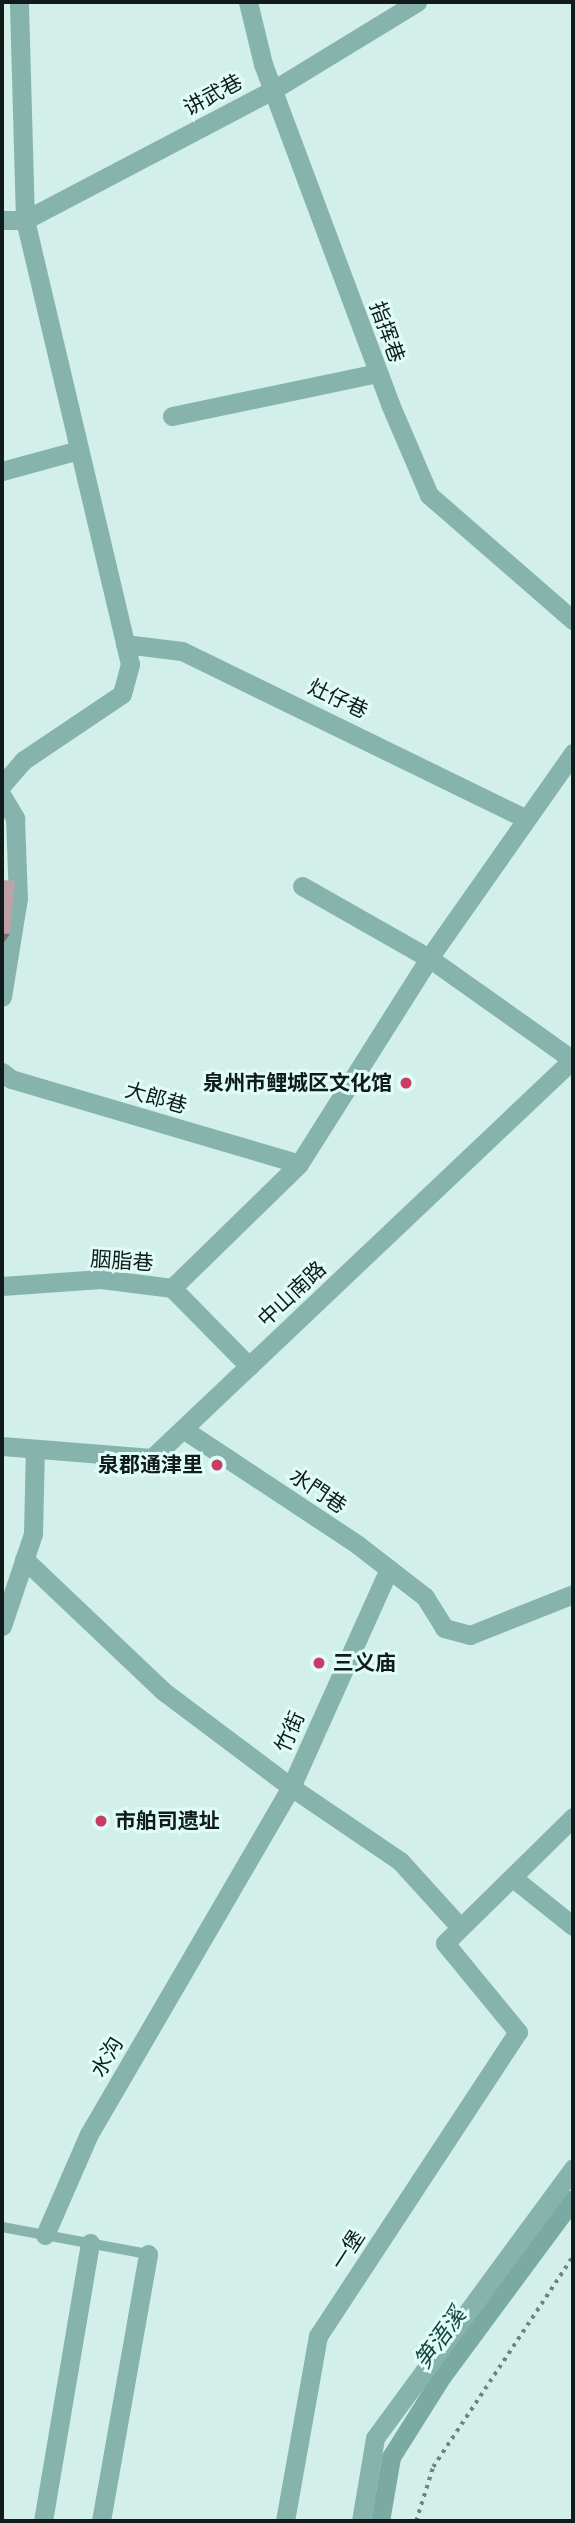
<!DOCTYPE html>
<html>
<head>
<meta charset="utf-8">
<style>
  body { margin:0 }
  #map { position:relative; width:575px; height:2523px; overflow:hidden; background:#d2efea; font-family:"Libre Baskerville","Noto Sans SC",serif }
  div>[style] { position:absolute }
  .canal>* { height:19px; margin:-9.5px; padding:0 9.5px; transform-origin:9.5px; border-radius:9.5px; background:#7aaaa2 }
  .path>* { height:3.5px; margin-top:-1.75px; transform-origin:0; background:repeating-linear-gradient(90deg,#708380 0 3.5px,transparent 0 8.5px) }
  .service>* { height:10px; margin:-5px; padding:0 5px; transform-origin:5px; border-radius:5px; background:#86b4ad }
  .minor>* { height:19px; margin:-9.5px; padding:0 9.5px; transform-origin:9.5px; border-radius:9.5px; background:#86b4ad }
  .shaded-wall>* { inset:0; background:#847275 }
  .building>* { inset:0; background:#bda3a7 }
  .dots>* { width:19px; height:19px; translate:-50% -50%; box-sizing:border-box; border:4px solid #dffcf7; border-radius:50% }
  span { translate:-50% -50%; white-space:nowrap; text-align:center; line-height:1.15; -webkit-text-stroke:6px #dffcf7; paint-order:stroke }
  .street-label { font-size:21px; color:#111b1a }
  .poi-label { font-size:21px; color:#111b1a; font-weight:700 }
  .right { translate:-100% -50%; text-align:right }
  .left { translate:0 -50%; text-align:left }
  .water-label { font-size:23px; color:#19453f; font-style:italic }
  .frame { position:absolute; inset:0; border:4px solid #111b1a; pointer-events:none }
</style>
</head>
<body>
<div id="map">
  <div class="canal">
    <i style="left:380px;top:2521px;width:65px;rotate:-80.2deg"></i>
    <i style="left:391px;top:2457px;width:96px;rotate:-57.8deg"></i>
    <i style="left:442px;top:2376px;width:220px;rotate:-53.5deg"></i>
  </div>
  <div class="path">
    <i style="left:416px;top:2521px;width:57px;rotate:-72.5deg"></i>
    <i style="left:433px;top:2467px;width:253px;rotate:-56.4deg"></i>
  </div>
  <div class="service">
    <i style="left:2px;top:2227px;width:148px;rotate:10.5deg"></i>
  </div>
  <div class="minor">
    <i style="left:248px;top:2px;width:64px;rotate:76.4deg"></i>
    <i style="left:263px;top:64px;width:363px;rotate:69.5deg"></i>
    <i style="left:390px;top:404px;width:99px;rotate:66.8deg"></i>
    <i style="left:429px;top:495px;width:191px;rotate:41deg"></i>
    <i style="left:2px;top:220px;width:23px"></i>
    <i style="left:25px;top:220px;width:218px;rotate:-91.6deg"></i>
    <i style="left:172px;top:416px;width:210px;rotate:-11.8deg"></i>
    <i style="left:2px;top:471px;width:80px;rotate:-15.3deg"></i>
    <i style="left:125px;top:644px;width:57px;rotate:7deg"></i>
    <i style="left:182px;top:651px;width:381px;rotate:26deg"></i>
    <i style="left:2px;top:785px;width:33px;rotate:-49deg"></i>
    <i style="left:24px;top:760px;width:118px;rotate:-34deg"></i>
    <i style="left:122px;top:694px;width:31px;rotate:-75deg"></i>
    <i style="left:130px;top:664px;width:456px;rotate:-103.3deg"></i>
    <i style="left:25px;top:220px;width:280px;rotate:-27.7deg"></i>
    <i style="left:273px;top:90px;width:169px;rotate:-31.4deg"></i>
    <i style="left:2px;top:796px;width:26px;rotate:59deg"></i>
    <i style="left:15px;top:818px;width:80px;rotate:87.9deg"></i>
    <i style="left:18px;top:898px;width:100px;rotate:99.2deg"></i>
    <i style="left:302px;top:886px;width:146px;rotate:29.6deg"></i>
    <i style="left:429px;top:958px;width:176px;rotate:35.3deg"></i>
    <i style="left:2px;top:1072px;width:11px;rotate:38deg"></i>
    <i style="left:11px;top:1079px;width:300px;rotate:16.4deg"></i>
    <i style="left:2px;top:1286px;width:99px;rotate:-4deg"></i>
    <i style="left:101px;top:1279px;width:72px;rotate:7.2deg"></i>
    <i style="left:172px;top:1288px;width:110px;rotate:45.4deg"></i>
    <i style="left:172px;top:1288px;width:177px;rotate:-44.3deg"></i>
    <i style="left:299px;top:1164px;width:244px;rotate:-57.7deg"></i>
    <i style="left:429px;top:958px;width:251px;rotate:-54.9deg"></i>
    <i style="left:183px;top:1429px;width:210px;rotate:33.5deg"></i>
    <i style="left:358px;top:1545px;width:85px;rotate:37.8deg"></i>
    <i style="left:425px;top:1597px;width:36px;rotate:58deg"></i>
    <i style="left:444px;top:1628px;width:27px;rotate:15deg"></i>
    <i style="left:470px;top:1635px;width:111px;rotate:-21.7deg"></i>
    <i style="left:2px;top:1446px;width:150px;rotate:4.6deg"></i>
    <i style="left:152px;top:1458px;width:580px;rotate:-43.46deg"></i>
    <i style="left:24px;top:1559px;width:192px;rotate:43.5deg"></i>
    <i style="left:163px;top:1691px;width:160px;rotate:36.9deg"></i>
    <i style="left:291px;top:1787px;width:132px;rotate:34.2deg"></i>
    <i style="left:400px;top:1861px;width:88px;rotate:47.8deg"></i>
    <i style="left:2px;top:1626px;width:97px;rotate:-71.4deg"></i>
    <i style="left:33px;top:1534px;width:85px;rotate:-88.7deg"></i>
    <i style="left:513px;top:1878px;width:77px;rotate:38.7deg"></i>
    <i style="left:45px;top:2235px;width:110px;rotate:-66.5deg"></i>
    <i style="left:89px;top:2134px;width:402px;rotate:-59.8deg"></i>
    <i style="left:291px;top:1787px;width:239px;rotate:-65.8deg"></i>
    <i style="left:43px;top:2521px;width:282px;rotate:-80.4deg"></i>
    <i style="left:101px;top:2521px;width:271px;rotate:-80deg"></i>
    <i style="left:285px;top:2521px;width:188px;rotate:-79.9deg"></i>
    <i style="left:318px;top:2336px;width:364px;rotate:-56.7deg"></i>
    <i style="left:518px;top:2032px;width:115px;rotate:-129.4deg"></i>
    <i style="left:445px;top:1943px;width:180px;rotate:-44.5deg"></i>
    <i style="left:361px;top:2521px;width:84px;rotate:-80.4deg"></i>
    <i style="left:375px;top:2438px;width:335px;rotate:-53.7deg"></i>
  </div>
  <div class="shaded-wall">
    <i style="clip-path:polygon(2px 933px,10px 934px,2px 945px)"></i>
  </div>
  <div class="building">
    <i style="clip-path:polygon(2px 880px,15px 881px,10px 934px,2px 933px)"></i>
  </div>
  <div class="dots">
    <i style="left:406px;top:1083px;background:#ca3c64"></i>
    <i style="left:217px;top:1465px;background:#ca3c64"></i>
    <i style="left:319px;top:1663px;background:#ca3c64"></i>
    <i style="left:101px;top:1821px;background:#ca3c64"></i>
  </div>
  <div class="street-label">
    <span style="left:213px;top:95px;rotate:-28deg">讲武巷</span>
    <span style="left:387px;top:332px;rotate:70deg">指挥巷</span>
    <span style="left:338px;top:699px;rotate:25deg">灶仔巷</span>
    <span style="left:156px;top:1098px;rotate:16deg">大郎巷</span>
    <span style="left:122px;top:1261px;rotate:4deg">胭脂巷</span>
    <span style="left:292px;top:1294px;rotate:-43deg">中山南路</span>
    <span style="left:318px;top:1491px;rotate:34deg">水門巷</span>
    <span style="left:290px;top:1732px;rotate:-66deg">竹街</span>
    <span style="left:107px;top:2057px;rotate:-60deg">水沟</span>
    <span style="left:348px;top:2250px;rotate:-57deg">一堡</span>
  </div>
  <div class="poi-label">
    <span class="right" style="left:392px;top:1083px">泉州市鲤城区文化馆</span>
    <span class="right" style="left:203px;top:1465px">泉郡通津里</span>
    <span class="left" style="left:333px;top:1663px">三义庙</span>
    <span class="left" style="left:115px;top:1821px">市舶司遗址</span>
  </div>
  <div class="water-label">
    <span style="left:440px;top:2338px;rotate:-54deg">笋浯溪</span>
  </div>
  <div class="frame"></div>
</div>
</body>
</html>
